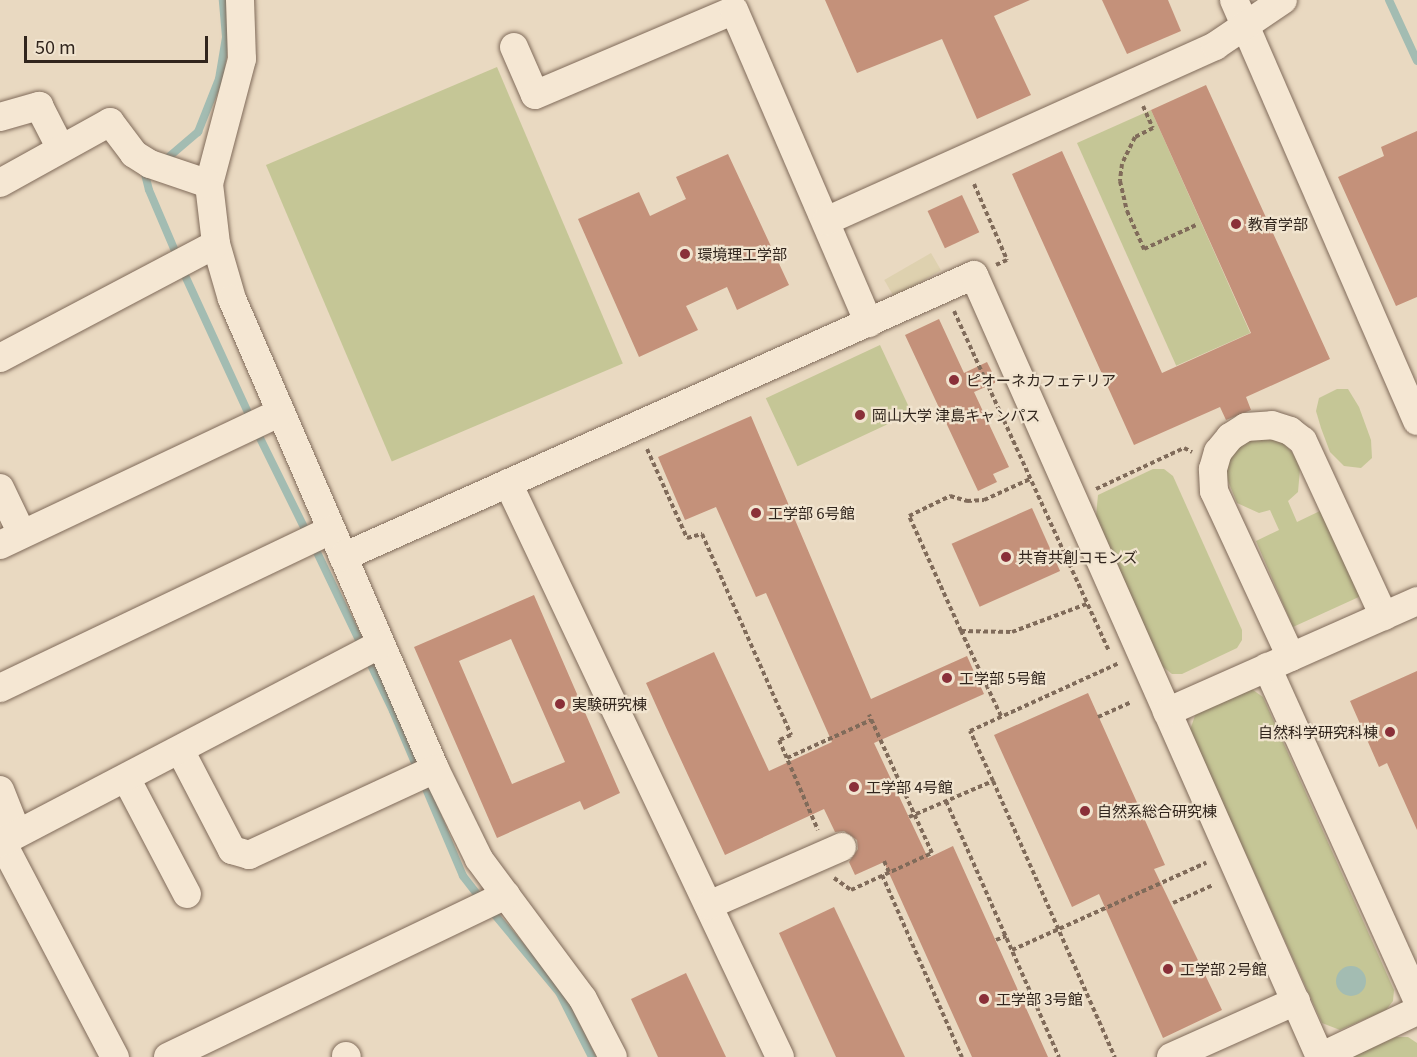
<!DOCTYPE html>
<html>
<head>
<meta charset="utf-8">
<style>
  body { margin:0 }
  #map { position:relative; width:1417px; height:1057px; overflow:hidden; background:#e9d9c1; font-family:Georgia,"Noto Sans JP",serif }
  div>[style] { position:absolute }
  .farmland>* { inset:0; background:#ded1af; transform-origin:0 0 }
  .green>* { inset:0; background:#c5c696; transform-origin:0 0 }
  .water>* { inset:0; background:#a3bcb2 }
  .round { border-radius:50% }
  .stream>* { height:8px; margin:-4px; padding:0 4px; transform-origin:4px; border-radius:4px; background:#a3bcb2 }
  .building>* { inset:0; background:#c4917a; transform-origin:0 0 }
  .path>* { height:4px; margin-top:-2px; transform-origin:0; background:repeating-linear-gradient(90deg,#806b5a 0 4.5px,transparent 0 7.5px) }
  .roads { filter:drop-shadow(0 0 2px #806b5a) drop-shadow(0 0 2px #806b5a) }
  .minor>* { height:28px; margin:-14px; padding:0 14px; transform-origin:14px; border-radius:14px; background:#f5e7d3 }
  .dots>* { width:16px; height:16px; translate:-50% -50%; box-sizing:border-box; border:3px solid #f1e4cf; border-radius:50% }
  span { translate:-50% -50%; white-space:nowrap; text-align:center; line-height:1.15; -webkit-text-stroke:4.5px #f1e4cf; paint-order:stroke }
  .poi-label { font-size:15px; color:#31251d }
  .left { translate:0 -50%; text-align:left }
  .right { translate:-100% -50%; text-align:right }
  .scale { position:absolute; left:24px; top:36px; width:184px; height:27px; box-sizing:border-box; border:3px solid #31251d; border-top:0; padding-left:8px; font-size:18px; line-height:21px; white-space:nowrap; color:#31251d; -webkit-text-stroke:4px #f1e4cf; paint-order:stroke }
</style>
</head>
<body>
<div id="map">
  <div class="farmland">
    <i style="left:931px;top:253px;width:20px;height:54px;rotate:60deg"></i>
  </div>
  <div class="green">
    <i style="left:497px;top:67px;width:322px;height:251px;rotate:67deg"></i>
    <i style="left:1151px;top:110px;width:244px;height:81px;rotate:66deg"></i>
    <i style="left:880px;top:345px;width:75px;height:126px;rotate:65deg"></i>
    <i style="clip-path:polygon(1337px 389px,1348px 389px,1359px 407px,1371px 440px,1372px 458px,1361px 468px,1344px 466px,1330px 452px,1321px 428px,1316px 411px,1319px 398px)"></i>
    <i style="clip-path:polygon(1280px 439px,1297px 458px,1300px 469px,1298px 492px,1288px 501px,1297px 522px,1322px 510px,1361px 596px,1293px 627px,1256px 541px,1279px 530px,1270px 510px,1259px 513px,1237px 503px,1226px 476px,1229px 460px,1237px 448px,1250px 440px)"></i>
    <i style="clip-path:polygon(1153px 469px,1164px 469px,1173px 476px,1242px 630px,1242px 640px,1237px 648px,1182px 674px,1172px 674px,1162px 666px,1096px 516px,1098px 495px)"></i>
    <i style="clip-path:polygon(1240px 690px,1253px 690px,1263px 697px,1394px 990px,1393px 1001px,1386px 1010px,1340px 1030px,1322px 1023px,1190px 730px,1197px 710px)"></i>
    <i style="clip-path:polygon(1396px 1037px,1408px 1037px,1417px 1043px,1417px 1057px,1352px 1057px)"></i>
  </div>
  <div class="water">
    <i class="round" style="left:1336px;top:966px;width:30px;height:30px"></i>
  </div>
  <div class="stream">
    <i style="left:1389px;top:0;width:67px;rotate:65.3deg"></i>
    <i style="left:164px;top:161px;width:45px;rotate:-40.5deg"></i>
    <i style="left:198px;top:132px;width:57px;rotate:-68.4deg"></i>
    <i style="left:219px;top:79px;width:43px;rotate:-80.5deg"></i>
    <i style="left:226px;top:37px;width:37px;rotate:-95deg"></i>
    <i style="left:149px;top:171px;width:5px;rotate:143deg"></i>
    <i style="left:145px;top:174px;width:16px;rotate:76deg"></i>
    <i style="left:149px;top:190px;width:74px;rotate:66.9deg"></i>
    <i style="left:182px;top:269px;width:165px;rotate:65.3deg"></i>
    <i style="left:256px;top:430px;width:117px;rotate:63.7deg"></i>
    <i style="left:314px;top:546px;width:183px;rotate:64.4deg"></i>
    <i style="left:393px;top:711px;width:179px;rotate:67deg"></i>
    <i style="left:463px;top:876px;width:31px;rotate:52deg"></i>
    <i style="left:490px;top:909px;width:108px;rotate:50.3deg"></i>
    <i style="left:559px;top:992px;width:73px;rotate:63.1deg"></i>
  </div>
  <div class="building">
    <i style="clip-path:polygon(825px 0,1030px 0,994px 16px,1031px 95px,977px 119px,942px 39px,857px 73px)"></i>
    <i style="clip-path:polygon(1102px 0,1168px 0,1181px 31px,1127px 54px)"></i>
    <i style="clip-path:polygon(1206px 85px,1330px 359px,1246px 397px,1251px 410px,1226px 420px,1220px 407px,1134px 445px,1012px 174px,1062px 151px,1162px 373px,1251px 333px,1151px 110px)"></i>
    <i style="clip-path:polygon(1417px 131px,1417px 297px,1396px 306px,1338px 177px,1384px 156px,1381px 147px)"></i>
    <i style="clip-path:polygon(728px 154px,789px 285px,737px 310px,727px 287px,686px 306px,698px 330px,639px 357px,578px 219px,639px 192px,650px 216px,686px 199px,676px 177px)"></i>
    <i style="left:962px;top:195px;width:41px;height:38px;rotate:65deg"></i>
    <i style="clip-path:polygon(939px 319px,964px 373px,987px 362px,997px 382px,974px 392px,1009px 467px,993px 474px,997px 482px,978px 491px,905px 335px)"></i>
    <i style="clip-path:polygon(751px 416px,871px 699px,967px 656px,984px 694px,874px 743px,928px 858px,953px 846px,1048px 1057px,972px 1057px,884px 862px,855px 875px,849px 862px,858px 849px,857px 840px,844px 831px,835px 832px,824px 809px,725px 855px,668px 732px,646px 683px,714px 652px,769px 771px,832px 742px,766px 593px,756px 597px,716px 507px,685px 520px,658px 457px)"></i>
    <i style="left:1032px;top:508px;width:69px;height:88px;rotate:66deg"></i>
    <i style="clip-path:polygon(evenodd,534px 595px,620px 793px,584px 810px,580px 801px,497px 838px,414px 647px,534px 595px,511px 639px,565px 762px,512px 784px,459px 661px,511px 639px)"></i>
    <i style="clip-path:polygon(1417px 671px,1417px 830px,1387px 763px,1379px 767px,1350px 701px)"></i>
    <i style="clip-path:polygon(1088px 693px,1165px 865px,1154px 869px,1222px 1010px,1163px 1038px,1099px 894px,1072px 907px,994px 735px)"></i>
    <i style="clip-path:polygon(834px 907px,905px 1057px,836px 1057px,779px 933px)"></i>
    <i style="clip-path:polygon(686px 973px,726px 1057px,658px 1057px,631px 999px)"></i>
  </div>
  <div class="path">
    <i style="left:1143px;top:106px;width:24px;rotate:66deg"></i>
    <i style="left:1153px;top:128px;width:20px;rotate:153deg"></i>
    <i style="left:1135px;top:137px;width:30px;rotate:116deg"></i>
    <i style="left:1122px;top:164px;width:17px;rotate:97deg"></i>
    <i style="left:1120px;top:181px;width:31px;rotate:77deg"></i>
    <i style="left:1127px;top:211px;width:42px;rotate:65.9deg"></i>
    <i style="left:1144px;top:249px;width:57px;rotate:-24.8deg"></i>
    <i style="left:974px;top:184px;width:83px;rotate:66.5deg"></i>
    <i style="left:1007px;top:260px;width:12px;rotate:156deg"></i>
    <i style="left:954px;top:311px;width:374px;rotate:65.5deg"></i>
    <i style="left:968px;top:382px;width:17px;rotate:-25deg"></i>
    <i style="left:647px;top:449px;width:98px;rotate:65.8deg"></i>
    <i style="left:687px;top:538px;width:16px;rotate:-15deg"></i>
    <i style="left:702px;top:534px;width:220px;rotate:66.1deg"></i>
    <i style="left:791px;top:735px;width:13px;rotate:157deg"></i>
    <i style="left:779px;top:740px;width:98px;rotate:66.6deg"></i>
    <i style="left:1096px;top:489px;width:97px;rotate:-25deg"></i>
    <i style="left:1184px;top:448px;width:9px;rotate:27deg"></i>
    <i style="left:961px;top:631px;width:126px;rotate:-114.3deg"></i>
    <i style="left:909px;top:516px;width:46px;rotate:-26deg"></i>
    <i style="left:950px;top:496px;width:18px;rotate:16deg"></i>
    <i style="left:967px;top:501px;width:17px;rotate:-3deg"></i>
    <i style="left:984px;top:500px;width:51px;rotate:-24.5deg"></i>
    <i style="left:1001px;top:716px;width:94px;rotate:-115.2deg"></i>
    <i style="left:961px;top:631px;width:51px;rotate:1.1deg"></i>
    <i style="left:1012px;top:632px;width:80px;rotate:-20.5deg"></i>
    <i style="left:1098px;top:717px;width:37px;rotate:-24deg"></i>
    <i style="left:787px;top:758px;width:92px;rotate:-24.3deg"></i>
    <i style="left:993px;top:781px;width:302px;rotate:66.2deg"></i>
    <i style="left:946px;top:801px;width:280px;rotate:66.2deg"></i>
    <i style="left:909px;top:817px;width:91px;rotate:-23.2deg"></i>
    <i style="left:993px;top:781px;width:55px;rotate:-114.7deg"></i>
    <i style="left:970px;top:731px;width:164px;rotate:-24.5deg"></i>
    <i style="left:884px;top:861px;width:12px;rotate:66deg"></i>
    <i style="left:882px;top:875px;width:199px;rotate:66.3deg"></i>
    <i style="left:834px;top:878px;width:21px;rotate:35deg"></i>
    <i style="left:851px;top:890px;width:89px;rotate:-24.6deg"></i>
    <i style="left:932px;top:853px;width:152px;rotate:-114.5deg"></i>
    <i style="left:1173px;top:903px;width:44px;rotate:-24.2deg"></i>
    <i style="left:996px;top:940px;width:11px;rotate:-22deg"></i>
    <i style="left:1012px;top:950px;width:213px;rotate:-24.2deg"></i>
  </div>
  <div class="roads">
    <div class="minor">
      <i style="left:240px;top:0;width:59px;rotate:88.1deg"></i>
      <i style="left:242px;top:59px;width:129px;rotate:104.8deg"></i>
      <i style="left:209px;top:184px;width:60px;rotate:83.3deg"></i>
      <i style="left:216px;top:244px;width:57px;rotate:73.8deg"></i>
      <i style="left:232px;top:299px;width:512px;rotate:66.64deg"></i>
      <i style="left:435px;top:769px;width:100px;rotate:63.9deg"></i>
      <i style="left:479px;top:859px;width:174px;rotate:53.4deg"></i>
      <i style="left:583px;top:999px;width:65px;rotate:62.7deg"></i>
      <i style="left:1234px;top:0;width:459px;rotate:66.5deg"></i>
      <i style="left:514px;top:47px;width:52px;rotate:66.4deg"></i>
      <i style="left:535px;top:95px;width:216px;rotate:-23.1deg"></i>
      <i style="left:734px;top:10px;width:341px;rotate:66.7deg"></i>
      <i style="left:0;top:117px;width:41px;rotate:-15.8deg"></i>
      <i style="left:39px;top:106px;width:48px;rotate:62.9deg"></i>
      <i style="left:0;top:183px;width:126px;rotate:-29deg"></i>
      <i style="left:110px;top:122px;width:40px;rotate:53deg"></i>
      <i style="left:134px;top:154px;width:19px;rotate:32deg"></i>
      <i style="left:150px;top:164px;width:62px;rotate:18.7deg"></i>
      <i style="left:826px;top:221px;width:427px;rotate:-24.2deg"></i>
      <i style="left:1215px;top:46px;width:82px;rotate:-34.1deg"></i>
      <i style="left:0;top:358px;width:244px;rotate:-27.8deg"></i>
      <i style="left:508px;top:483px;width:635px;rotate:64.65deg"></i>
      <i style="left:0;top:488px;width:51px;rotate:64.4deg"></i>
      <i style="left:0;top:545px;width:309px;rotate:-25.3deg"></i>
      <i style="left:343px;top:557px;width:691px;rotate:-24.08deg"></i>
      <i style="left:974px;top:275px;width:855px;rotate:66.13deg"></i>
      <i style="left:1291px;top:657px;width:183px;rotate:-114.9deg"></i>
      <i style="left:1214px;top:491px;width:22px;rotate:-93deg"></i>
      <i style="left:1213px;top:469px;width:18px;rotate:-74deg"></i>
      <i style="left:1218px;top:452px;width:19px;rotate:-51deg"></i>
      <i style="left:1230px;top:437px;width:19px;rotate:-32deg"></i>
      <i style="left:1246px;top:427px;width:26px;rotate:-4deg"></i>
      <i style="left:1272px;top:425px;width:19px;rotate:18deg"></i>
      <i style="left:1290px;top:431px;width:16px;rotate:38deg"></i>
      <i style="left:1303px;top:441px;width:193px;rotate:65.2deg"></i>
      <i style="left:1267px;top:667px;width:364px;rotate:65.7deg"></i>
      <i style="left:0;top:688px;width:367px;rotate:-25.5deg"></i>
      <i style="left:1167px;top:712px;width:274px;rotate:-23.9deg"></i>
      <i style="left:180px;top:750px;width:113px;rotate:62.5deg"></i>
      <i style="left:232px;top:850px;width:18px;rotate:16deg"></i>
      <i style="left:249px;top:855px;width:205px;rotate:-24.8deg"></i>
      <i style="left:126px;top:778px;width:131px;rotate:62.3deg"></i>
      <i style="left:0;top:790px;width:46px;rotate:68.4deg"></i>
      <i style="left:2px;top:842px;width:243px;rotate:62.3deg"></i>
      <i style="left:0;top:843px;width:429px;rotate:-27.6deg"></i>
      <i style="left:709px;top:905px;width:145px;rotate:-23.6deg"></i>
      <i style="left:346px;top:1056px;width:1px;rotate:45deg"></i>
      <i style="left:168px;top:1057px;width:375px;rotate:-25.6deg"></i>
      <i style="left:1171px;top:1057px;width:137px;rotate:-24.1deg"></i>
      <i style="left:1320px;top:1057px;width:107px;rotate:-25.4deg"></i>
    </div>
  </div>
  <div class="dots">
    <i style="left:1236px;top:224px;background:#8a3039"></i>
    <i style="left:685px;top:254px;background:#8a3039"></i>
    <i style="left:954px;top:380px;background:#8a3039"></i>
    <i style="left:860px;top:415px;background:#8a3039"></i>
    <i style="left:756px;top:513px;background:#8a3039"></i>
    <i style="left:1006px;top:557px;background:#8a3039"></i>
    <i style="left:947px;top:678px;background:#8a3039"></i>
    <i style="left:560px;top:704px;background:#8a3039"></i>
    <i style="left:1390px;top:732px;background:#8a3039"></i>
    <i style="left:854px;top:787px;background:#8a3039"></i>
    <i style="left:1085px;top:811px;background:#8a3039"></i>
    <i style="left:1168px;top:969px;background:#8a3039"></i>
    <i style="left:984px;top:999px;background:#8a3039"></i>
  </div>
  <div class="poi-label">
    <span class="left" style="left:1248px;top:224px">教育学部</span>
    <span class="left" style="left:697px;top:254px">環境理工学部</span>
    <span class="left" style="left:966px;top:380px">ピオーネカフェテリア</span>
    <span class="left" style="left:872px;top:415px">岡山大学 津島キャンパス</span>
    <span class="left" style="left:768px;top:513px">工学部 6号館</span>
    <span class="left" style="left:1018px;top:557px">共育共創コモンズ</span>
    <span class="left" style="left:959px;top:678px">工学部 5号館</span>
    <span class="left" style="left:572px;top:704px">実験研究棟</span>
    <span class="right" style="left:1378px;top:732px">自然科学研究科棟</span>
    <span class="left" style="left:866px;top:787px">工学部 4号館</span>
    <span class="left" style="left:1097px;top:811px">自然系総合研究棟</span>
    <span class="left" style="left:1180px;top:969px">工学部 2号館</span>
    <span class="left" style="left:996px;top:999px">工学部 3号館</span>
  </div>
  <div class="scale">50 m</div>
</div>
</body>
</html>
